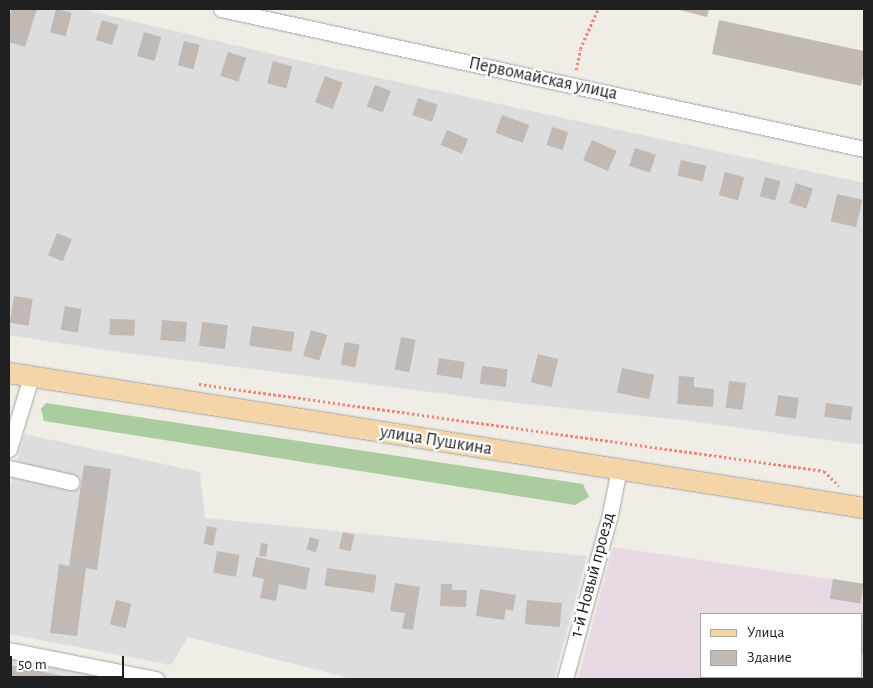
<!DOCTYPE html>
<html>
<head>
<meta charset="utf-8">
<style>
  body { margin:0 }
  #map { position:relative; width:873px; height:688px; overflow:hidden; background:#f0ede7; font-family:"Alegreya Sans",sans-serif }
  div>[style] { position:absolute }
  .residential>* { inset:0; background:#dedddd }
  .industrial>* { inset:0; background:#e8dae5 }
  .forest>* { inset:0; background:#abcc9f }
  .building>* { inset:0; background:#c0b9b4; transform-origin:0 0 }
  .path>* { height:2.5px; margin-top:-1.25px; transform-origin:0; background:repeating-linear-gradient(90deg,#ef8779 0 2.5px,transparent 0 5px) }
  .roads { filter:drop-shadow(0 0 1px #a4a4a4) drop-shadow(0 0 1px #a4a4a4) }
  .minor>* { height:15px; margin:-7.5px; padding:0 7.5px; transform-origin:7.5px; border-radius:7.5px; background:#fff }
  .major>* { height:20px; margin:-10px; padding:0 10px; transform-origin:10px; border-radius:10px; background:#f5d5a7 }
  span { translate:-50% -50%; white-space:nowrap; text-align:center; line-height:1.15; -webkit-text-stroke:4.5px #fff; paint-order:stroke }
  .street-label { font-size:18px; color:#202020 }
  .frame { position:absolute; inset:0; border:10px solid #202020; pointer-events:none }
  .legend { position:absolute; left:700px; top:613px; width:162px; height:65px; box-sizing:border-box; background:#fff; border:1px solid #a6a6a6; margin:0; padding:6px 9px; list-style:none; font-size:15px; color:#202020 }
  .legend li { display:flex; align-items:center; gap:10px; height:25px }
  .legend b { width:25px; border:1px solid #a6a6a6 }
  .scale { position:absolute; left:10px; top:656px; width:114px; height:22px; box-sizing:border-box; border:2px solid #202020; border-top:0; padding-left:6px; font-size:15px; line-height:18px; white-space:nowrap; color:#202020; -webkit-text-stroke:4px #fff; paint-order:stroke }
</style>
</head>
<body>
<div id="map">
  <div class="residential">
    <i style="clip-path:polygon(9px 9px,81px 9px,90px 11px,319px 65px,864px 183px,864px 445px,682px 420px,515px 403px,97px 349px,9px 335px)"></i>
    <i style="clip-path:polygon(24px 434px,200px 472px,205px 518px,587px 556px,554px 679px,353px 679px,188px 637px,171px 665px,9px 634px,9px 492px)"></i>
    <i style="clip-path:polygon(9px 656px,124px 679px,9px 679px)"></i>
  </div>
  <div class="industrial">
    <i style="clip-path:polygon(evenodd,613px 547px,864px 584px,864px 679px,578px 679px,613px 547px,702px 614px,862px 614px,862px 677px,702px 677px,702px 614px)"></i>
  </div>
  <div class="forest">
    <i style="clip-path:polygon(46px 403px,583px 484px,589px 497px,575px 505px,44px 421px,41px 409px)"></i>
  </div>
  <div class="building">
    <i style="clip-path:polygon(12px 9px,37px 9px,25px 47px,9px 42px,9px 18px)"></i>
    <i style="left:56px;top:9px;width:16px;height:24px;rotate:14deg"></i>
    <i style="clip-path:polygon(676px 9px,709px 9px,707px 17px)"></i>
    <i style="left:102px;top:20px;width:17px;height:21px;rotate:17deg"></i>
    <i style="clip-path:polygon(719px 20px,864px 51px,864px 71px,861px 86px,712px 54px)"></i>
    <i style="left:144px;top:32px;width:18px;height:25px;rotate:16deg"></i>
    <i style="left:184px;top:41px;width:16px;height:25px;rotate:14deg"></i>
    <i style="left:228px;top:52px;width:19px;height:25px;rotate:18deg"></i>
    <i style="left:273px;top:61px;width:20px;height:23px;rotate:15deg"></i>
    <i style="left:325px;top:76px;width:19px;height:28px;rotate:21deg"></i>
    <i style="left:375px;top:85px;width:17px;height:23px;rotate:21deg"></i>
    <i style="left:418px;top:98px;width:21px;height:18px;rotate:19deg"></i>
    <i style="left:502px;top:115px;width:29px;height:19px;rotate:20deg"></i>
    <i style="left:552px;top:127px;width:17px;height:19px;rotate:17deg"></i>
    <i style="left:447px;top:130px;width:23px;height:16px;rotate:23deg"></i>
    <i style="left:592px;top:140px;width:27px;height:22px;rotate:24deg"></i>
    <i style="left:635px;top:148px;width:22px;height:19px;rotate:18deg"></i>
    <i style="left:681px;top:160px;width:26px;height:16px;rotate:13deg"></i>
    <i style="left:725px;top:172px;width:20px;height:24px;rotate:15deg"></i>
    <i style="left:765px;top:177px;width:16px;height:20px;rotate:15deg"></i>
    <i style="left:796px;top:183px;width:18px;height:21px;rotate:19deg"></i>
    <i style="left:837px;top:194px;width:26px;height:28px;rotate:13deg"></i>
    <i style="left:57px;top:233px;width:16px;height:24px;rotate:22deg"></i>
    <i style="left:14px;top:296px;width:19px;height:27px;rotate:9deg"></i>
    <i style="left:65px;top:306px;width:17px;height:24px;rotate:10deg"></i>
    <i style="left:110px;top:319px;width:25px;height:16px;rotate:2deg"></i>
    <i style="left:162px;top:320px;width:25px;height:20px;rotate:5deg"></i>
    <i style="left:202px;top:322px;width:26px;height:24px;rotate:7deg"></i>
    <i style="left:252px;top:326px;width:43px;height:20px;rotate:8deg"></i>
    <i style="left:311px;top:330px;width:17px;height:27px;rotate:17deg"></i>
    <i style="left:401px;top:337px;width:15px;height:33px;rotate:11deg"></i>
    <i style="left:345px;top:342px;width:15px;height:23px;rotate:11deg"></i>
    <i style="left:538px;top:354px;width:21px;height:29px;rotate:14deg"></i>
    <i style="left:439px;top:358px;width:26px;height:17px;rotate:9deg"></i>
    <i style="left:482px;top:366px;width:26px;height:18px;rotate:7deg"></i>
    <i style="left:622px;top:368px;width:33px;height:25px;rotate:12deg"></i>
    <i style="clip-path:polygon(679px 376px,694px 377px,694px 387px,714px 389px,713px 407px,677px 404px)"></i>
    <i style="left:729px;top:381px;width:17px;height:27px;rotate:7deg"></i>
    <i style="left:778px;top:395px;width:21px;height:21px;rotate:8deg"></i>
    <i style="left:826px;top:403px;width:27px;height:14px;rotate:8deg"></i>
    <i style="clip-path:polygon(84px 465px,111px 469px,97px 570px,86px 568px,77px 636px,50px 633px,59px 564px,69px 566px)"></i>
    <i style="left:207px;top:526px;width:10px;height:18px;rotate:11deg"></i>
    <i style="left:343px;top:532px;width:12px;height:17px;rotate:14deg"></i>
    <i style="left:310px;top:537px;width:10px;height:13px;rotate:17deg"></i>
    <i style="left:261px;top:543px;width:7px;height:13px;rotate:8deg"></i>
    <i style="left:217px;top:551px;width:23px;height:22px;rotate:10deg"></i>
    <i style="clip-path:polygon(256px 557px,310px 568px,306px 590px,279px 584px,276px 601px,260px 598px,264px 579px,252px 576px)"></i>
    <i style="left:327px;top:568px;width:50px;height:18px;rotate:8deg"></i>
    <i style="left:833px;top:579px;width:31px;height:20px;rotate:9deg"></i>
    <i style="clip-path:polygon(395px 583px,420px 587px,413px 630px,402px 628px,405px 613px,390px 611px)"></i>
    <i style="clip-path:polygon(441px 584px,452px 584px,452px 590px,467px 590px,466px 607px,440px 606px)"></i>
    <i style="clip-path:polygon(480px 589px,516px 595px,513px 611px,506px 609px,504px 620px,476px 616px)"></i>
    <i style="left:116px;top:600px;width:16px;height:25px;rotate:14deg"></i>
    <i style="left:527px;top:600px;width:35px;height:24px;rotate:5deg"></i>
    <i style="clip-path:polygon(863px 617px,864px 617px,864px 653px,862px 653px)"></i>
    <i style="clip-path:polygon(9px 665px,73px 678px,73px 679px,9px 679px)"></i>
  </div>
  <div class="path">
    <i style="left:576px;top:70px;width:21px;rotate:-79deg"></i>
    <i style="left:580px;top:49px;width:44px;rotate:-65.8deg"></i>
    <i style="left:199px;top:384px;width:631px;rotate:7.92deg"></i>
    <i style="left:824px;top:471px;width:21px;rotate:45deg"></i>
  </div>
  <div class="roads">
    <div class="minor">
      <i style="left:221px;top:9px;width:658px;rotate:12.28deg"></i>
      <i style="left:9px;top:449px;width:75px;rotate:-73deg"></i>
      <i style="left:9px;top:468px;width:64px;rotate:12.7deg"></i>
      <i style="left:9px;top:650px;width:150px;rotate:11.2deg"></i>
      <i style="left:565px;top:679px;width:171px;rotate:-74.7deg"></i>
      <i style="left:610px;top:514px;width:46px;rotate:-78.7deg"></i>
    </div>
    <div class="major">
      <i style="left:9px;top:373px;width:866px;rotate:8.97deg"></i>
    </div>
  </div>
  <div class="street-label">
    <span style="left:543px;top:79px;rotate:12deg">Первомайская улица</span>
    <span style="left:436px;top:441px;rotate:9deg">улица Пушкина</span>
    <span style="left:593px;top:575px;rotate:-75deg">1-й Новый проезд</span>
  </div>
  <div class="frame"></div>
  <ul class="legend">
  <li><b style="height:6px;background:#f5d5a7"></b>Улица</li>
  <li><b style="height:14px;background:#c0b9b4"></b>Здание</li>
  </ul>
  <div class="scale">50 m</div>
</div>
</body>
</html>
